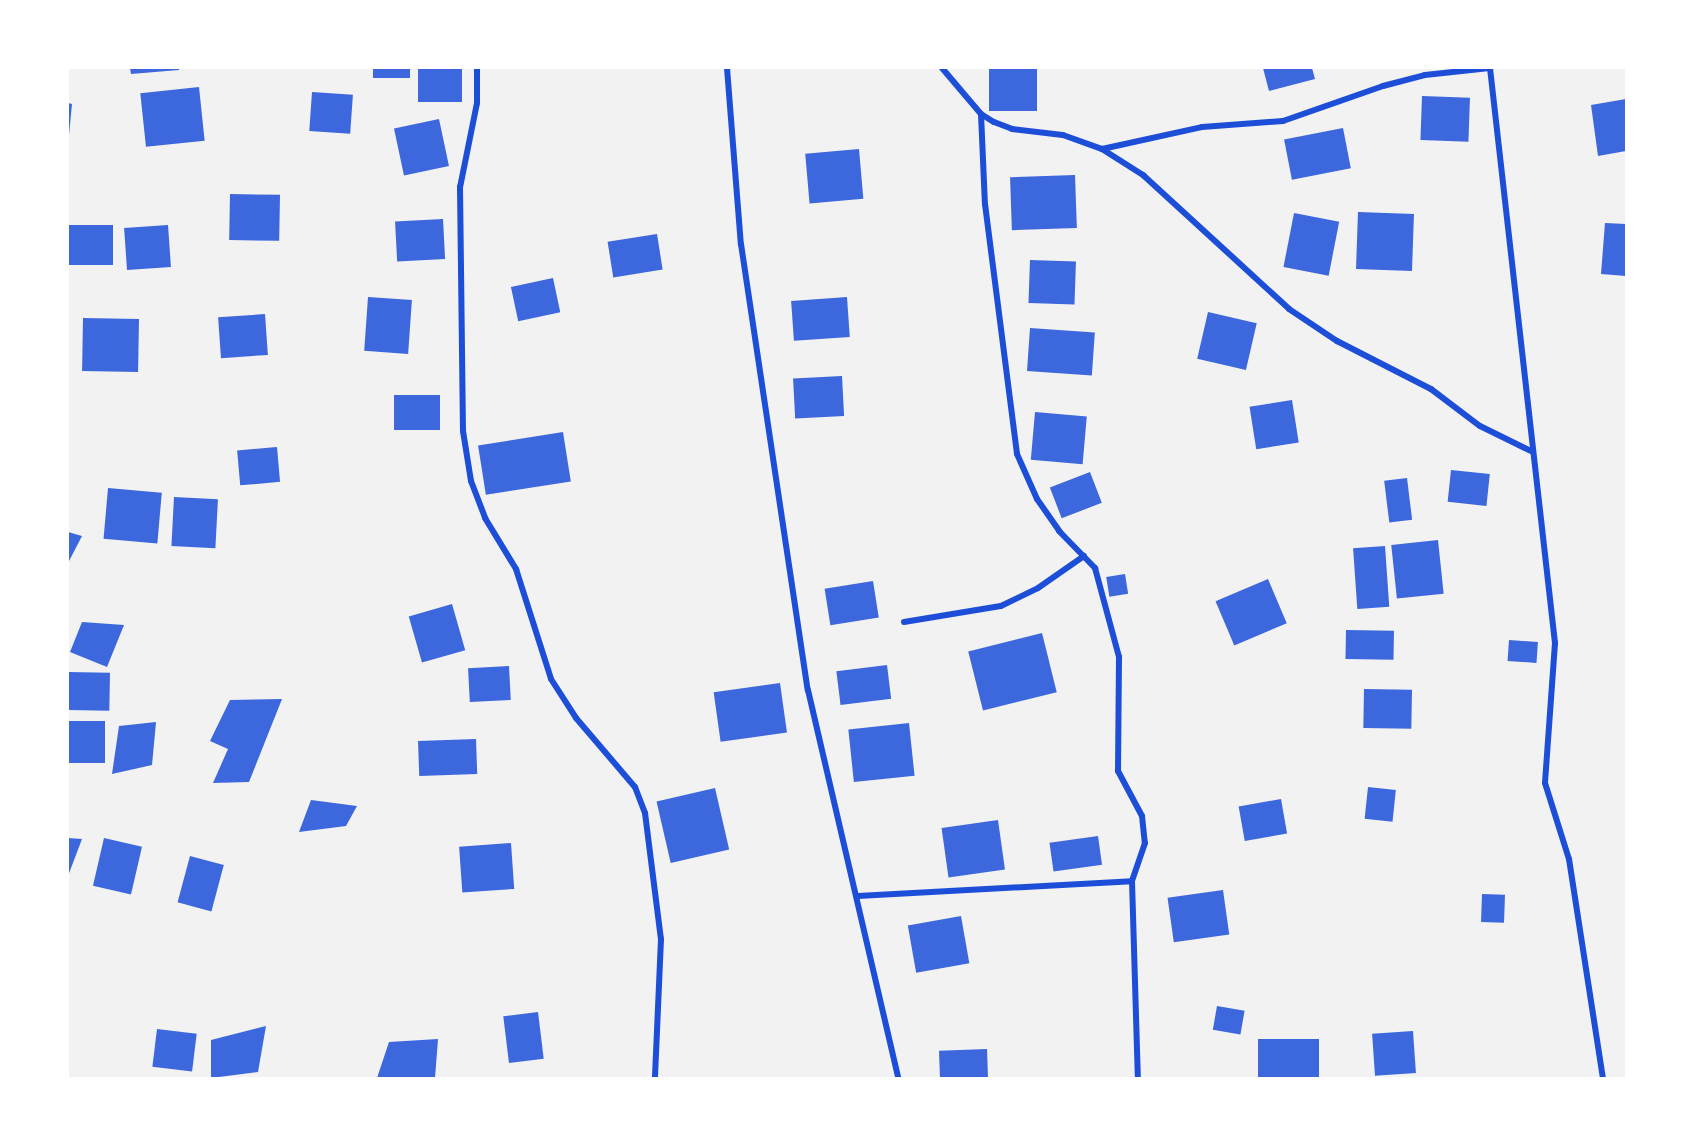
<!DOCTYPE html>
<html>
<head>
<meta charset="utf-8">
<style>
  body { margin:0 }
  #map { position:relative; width:1694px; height:1146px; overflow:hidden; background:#f2f2f2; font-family:Raleway,sans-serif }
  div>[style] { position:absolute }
  .building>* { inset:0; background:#3d67dc; transform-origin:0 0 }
  .minor>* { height:6px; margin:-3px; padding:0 3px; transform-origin:3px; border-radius:3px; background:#1d4ed8 }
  span { translate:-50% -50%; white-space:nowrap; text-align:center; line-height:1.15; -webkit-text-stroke:4.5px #fff; paint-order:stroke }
  .frame { position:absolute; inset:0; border:69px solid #fff; pointer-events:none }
</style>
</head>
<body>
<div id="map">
  <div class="building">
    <i style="clip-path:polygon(130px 68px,179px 68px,179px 70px,131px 74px)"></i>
    <i style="left:373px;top:68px;width:37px;height:10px"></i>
    <i style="left:418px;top:68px;width:44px;height:34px"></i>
    <i style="left:989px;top:68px;width:48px;height:43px"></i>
    <i style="clip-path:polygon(1263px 68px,1312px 68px,1315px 79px,1269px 91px)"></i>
    <i style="left:199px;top:87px;width:54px;height:59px;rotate:84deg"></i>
    <i style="left:312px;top:92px;width:41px;height:39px;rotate:4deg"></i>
    <i style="left:1422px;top:96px;width:48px;height:44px;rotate:2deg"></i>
    <i style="clip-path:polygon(1626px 99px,1626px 151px,1598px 156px,1591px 105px)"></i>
    <i style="clip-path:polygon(68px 103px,72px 104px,69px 135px,68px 135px)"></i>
    <i style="left:439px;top:119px;width:48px;height:46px;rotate:78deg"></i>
    <i style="left:1343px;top:128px;width:41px;height:60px;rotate:79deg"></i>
    <i style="left:859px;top:149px;width:50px;height:54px;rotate:85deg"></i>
    <i style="left:1075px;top:175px;width:53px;height:65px;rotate:88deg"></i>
    <i style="left:230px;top:194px;width:50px;height:46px;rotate:1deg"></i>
    <i style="left:1358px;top:212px;width:56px;height:57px;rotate:2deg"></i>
    <i style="left:1294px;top:213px;width:46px;height:55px;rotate:11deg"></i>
    <i style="left:443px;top:219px;width:40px;height:48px;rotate:87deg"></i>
    <i style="clip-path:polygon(1605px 223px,1626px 224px,1626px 276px,1601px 274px)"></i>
    <i style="left:69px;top:225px;width:44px;height:40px"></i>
    <i style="left:168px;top:225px;width:42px;height:44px;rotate:86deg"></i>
    <i style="left:657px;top:234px;width:36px;height:50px;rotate:81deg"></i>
    <i style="left:1030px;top:260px;width:46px;height:43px;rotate:2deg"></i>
    <i style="left:553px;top:278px;width:35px;height:43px;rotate:78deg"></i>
    <i style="left:368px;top:297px;width:44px;height:54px;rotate:4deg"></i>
    <i style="left:847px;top:297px;width:40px;height:56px;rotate:86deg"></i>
    <i style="left:1208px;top:312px;width:50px;height:48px;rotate:13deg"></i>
    <i style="left:265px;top:314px;width:41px;height:47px;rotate:86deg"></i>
    <i style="left:83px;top:318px;width:56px;height:53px;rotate:1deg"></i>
    <i style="left:1030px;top:328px;width:65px;height:43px;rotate:4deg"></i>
    <i style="left:842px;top:376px;width:40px;height:49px;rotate:87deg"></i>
    <i style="left:440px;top:395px;width:35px;height:46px;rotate:90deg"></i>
    <i style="left:1292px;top:400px;width:43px;height:43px;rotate:81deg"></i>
    <i style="left:1035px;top:412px;width:52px;height:48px;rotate:5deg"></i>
    <i style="left:563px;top:432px;width:50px;height:86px;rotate:81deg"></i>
    <i style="left:277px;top:447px;width:35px;height:40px;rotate:85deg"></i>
    <i style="left:1451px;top:470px;width:39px;height:32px;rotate:6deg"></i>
    <i style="left:1090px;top:472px;width:33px;height:43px;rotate:69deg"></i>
    <i style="left:1407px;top:478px;width:42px;height:23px;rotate:83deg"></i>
    <i style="left:108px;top:488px;width:54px;height:51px;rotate:5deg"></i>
    <i style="left:174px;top:497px;width:44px;height:49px;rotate:3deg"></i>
    <i style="clip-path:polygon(68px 532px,82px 536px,68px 563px)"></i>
    <i style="left:1438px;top:540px;width:54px;height:47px;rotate:84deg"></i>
    <i style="left:1385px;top:546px;width:61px;height:32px;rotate:86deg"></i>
    <i style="left:1125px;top:574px;width:20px;height:19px;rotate:81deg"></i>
    <i style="left:1268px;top:579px;width:48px;height:57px;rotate:67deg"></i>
    <i style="left:873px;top:581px;width:37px;height:49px;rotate:81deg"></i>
    <i style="left:452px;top:604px;width:48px;height:45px;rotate:74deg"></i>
    <i style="clip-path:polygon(82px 622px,124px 625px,107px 667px,70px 652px)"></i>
    <i style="left:1346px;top:630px;width:48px;height:29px;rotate:1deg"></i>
    <i style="left:1042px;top:633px;width:61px;height:76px;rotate:76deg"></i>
    <i style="left:1509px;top:640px;width:29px;height:21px;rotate:4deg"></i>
    <i style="left:887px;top:665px;width:34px;height:51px;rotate:83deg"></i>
    <i style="left:509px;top:666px;width:34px;height:41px;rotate:87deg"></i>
    <i style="left:68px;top:672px;width:42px;height:38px;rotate:1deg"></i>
    <i style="left:780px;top:683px;width:50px;height:67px;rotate:82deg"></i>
    <i style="left:1364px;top:689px;width:48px;height:39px;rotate:1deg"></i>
    <i style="clip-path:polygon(282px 699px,249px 782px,213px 783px,228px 749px,210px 741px,230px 700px)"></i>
    <i style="left:68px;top:721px;width:37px;height:42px"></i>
    <i style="clip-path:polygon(156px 722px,152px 765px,112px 774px,119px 726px)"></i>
    <i style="left:909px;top:723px;width:53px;height:61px;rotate:84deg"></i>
    <i style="left:476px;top:739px;width:35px;height:58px;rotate:88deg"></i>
    <i style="left:1368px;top:787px;width:28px;height:32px;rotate:6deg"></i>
    <i style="left:715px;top:788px;width:63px;height:60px;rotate:77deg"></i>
    <i style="left:1281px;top:799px;width:35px;height:43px;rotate:80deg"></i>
    <i style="clip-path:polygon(311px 800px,357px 806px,346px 826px,299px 832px)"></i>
    <i style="left:998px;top:820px;width:50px;height:57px;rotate:82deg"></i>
    <i style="left:1098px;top:836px;width:29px;height:49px;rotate:82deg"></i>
    <i style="clip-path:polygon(68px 838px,82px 839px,68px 876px)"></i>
    <i style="left:104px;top:838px;width:39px;height:49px;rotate:13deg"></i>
    <i style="left:511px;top:843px;width:46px;height:52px;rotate:86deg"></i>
    <i style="left:190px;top:856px;width:35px;height:48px;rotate:15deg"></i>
    <i style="left:1223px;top:890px;width:45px;height:56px;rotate:82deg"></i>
    <i style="left:1482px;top:894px;width:23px;height:28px;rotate:2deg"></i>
    <i style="left:961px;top:916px;width:48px;height:54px;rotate:80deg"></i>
    <i style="left:1217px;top:1006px;width:28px;height:24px;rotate:10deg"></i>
    <i style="left:538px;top:1012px;width:47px;height:35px;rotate:83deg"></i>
    <i style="clip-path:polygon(266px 1026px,258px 1072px,211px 1078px,211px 1040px)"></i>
    <i style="left:157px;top:1029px;width:40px;height:38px;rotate:7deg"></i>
    <i style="left:1413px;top:1031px;width:42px;height:41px;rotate:86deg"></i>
    <i style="clip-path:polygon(438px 1039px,435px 1078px,377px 1078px,389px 1042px)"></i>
    <i style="left:1319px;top:1039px;width:39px;height:61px;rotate:90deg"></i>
    <i style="left:987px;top:1049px;width:29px;height:48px;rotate:88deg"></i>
  </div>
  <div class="minor">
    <i style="left:477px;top:68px;width:35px;rotate:90deg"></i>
    <i style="left:477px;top:103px;width:86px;rotate:101.4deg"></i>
    <i style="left:460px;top:187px;width:244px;rotate:89.3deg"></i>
    <i style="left:463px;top:431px;width:51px;rotate:80.9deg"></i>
    <i style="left:471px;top:481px;width:40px;rotate:69deg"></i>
    <i style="left:485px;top:518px;width:60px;rotate:58.7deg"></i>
    <i style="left:516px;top:569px;width:115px;rotate:72.3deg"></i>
    <i style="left:551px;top:679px;width:46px;rotate:57.3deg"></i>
    <i style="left:576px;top:718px;width:91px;rotate:49.5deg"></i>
    <i style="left:635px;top:787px;width:28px;rotate:69deg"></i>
    <i style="left:645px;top:813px;width:127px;rotate:82.8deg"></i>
    <i style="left:661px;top:939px;width:139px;rotate:92.5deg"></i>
    <i style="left:727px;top:68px;width:177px;rotate:85.5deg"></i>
    <i style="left:741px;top:244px;width:451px;rotate:81.5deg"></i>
    <i style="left:808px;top:690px;width:398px;rotate:76.9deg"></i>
    <i style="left:942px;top:68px;width:60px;rotate:49.7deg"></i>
    <i style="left:981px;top:114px;width:15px;rotate:32deg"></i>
    <i style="left:994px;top:122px;width:19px;rotate:21deg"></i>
    <i style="left:1012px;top:129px;width:51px;rotate:6.7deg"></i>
    <i style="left:1063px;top:135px;width:41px;rotate:19.7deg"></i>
    <i style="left:1102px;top:149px;width:49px;rotate:32.4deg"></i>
    <i style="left:1143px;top:175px;width:198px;rotate:42.5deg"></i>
    <i style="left:1289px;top:309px;width:58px;rotate:33.7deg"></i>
    <i style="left:1337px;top:341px;width:106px;rotate:27.1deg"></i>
    <i style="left:1431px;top:389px;width:61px;rotate:37.1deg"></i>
    <i style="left:1480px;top:426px;width:57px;rotate:26.1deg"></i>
    <i style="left:1490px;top:68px;width:579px;rotate:83.55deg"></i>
    <i style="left:1555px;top:643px;width:140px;rotate:94.1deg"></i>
    <i style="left:1545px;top:783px;width:80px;rotate:72.5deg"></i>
    <i style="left:1569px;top:859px;width:222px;rotate:81.2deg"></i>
    <i style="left:981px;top:114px;width:90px;rotate:87.5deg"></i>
    <i style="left:985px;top:204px;width:252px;rotate:82.7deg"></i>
    <i style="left:1017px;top:454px;width:49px;rotate:66deg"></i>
    <i style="left:1037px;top:499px;width:39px;rotate:55deg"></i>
    <i style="left:1059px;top:531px;width:52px;rotate:45.8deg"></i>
    <i style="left:1095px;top:568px;width:92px;rotate:74.9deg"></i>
    <i style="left:1119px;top:657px;width:114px;rotate:90.5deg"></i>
    <i style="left:1118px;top:771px;width:51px;rotate:61.9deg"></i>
    <i style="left:1142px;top:816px;width:27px;rotate:84deg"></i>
    <i style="left:1145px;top:843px;width:40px;rotate:108.9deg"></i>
    <i style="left:1132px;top:881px;width:197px;rotate:88.3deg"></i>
    <i style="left:1102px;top:149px;width:102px;rotate:-12.4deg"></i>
    <i style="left:1202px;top:127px;width:81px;rotate:-4.2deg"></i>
    <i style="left:1283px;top:121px;width:106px;rotate:-19.3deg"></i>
    <i style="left:1383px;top:86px;width:43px;rotate:-14.7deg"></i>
    <i style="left:1425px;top:75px;width:65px;rotate:-6.1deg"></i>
    <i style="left:904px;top:622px;width:98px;rotate:-9.4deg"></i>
    <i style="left:1001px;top:606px;width:41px;rotate:-25.9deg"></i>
    <i style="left:1038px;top:588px;width:56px;rotate:-34.8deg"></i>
    <i style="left:858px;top:896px;width:274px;rotate:-3.1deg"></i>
  </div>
  <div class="frame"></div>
</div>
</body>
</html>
